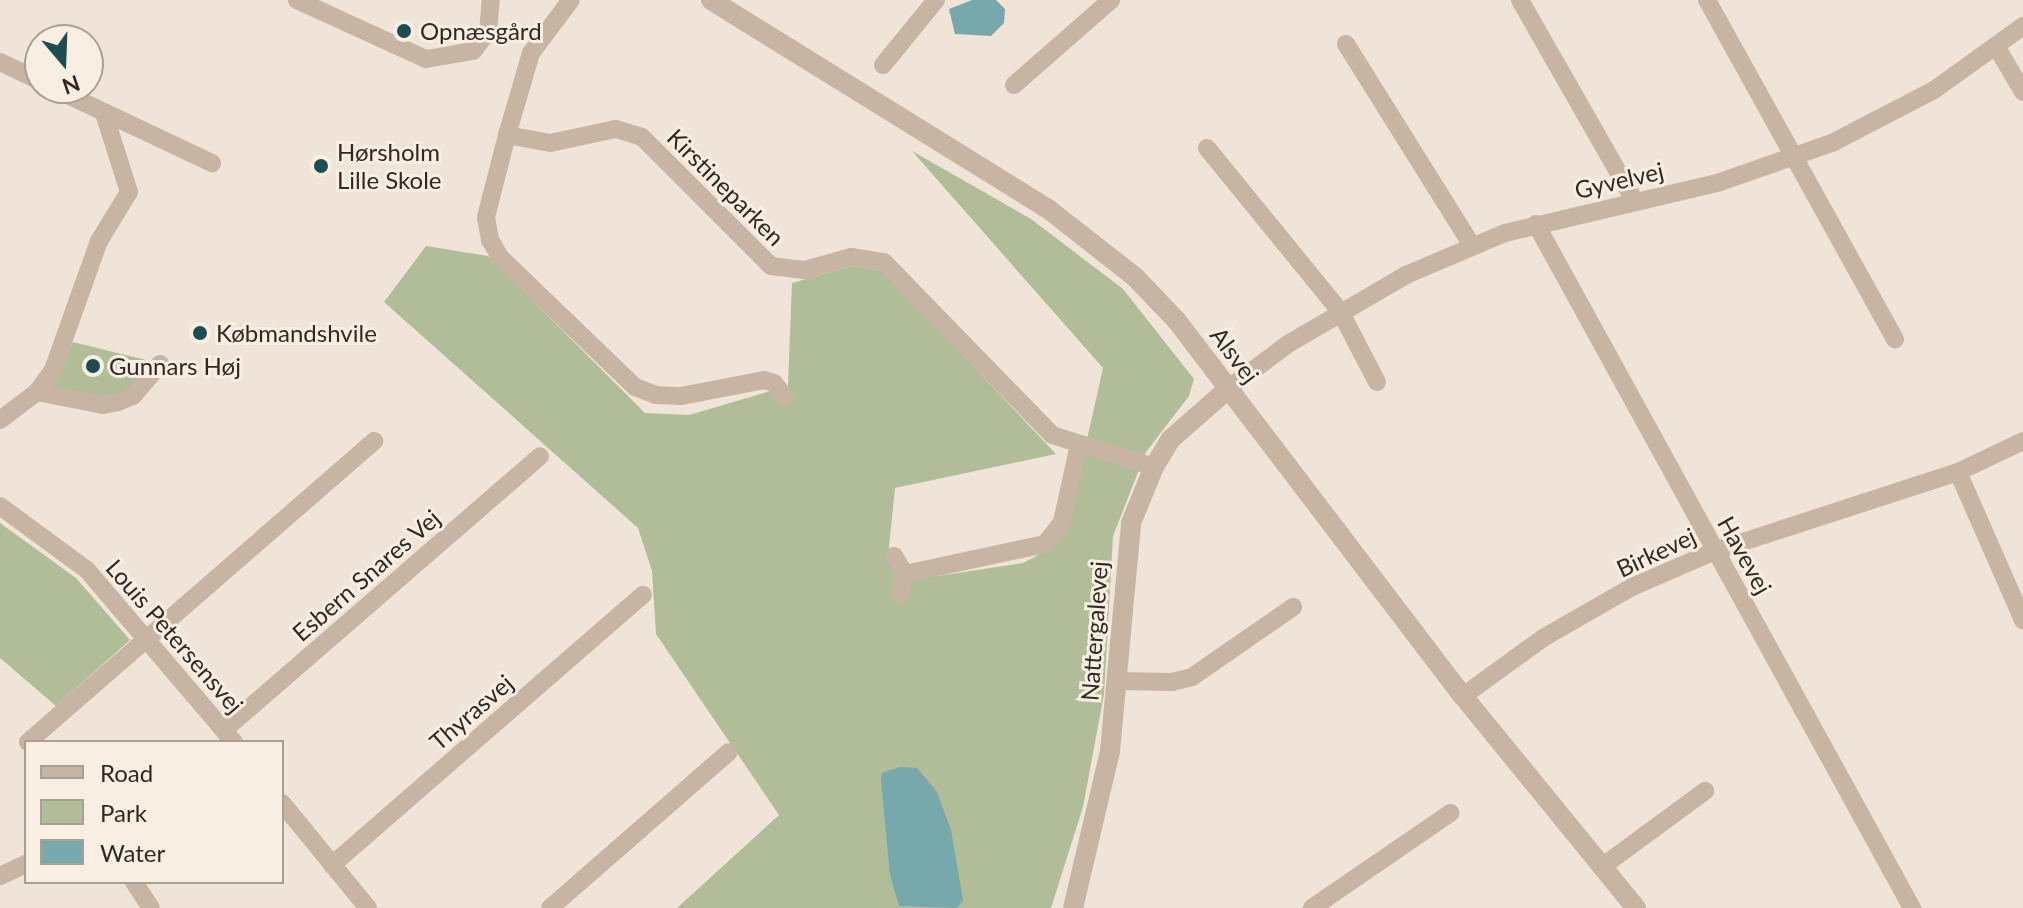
<!DOCTYPE html>
<html>
<head>
<meta charset="utf-8">
<style>
  body { margin:0 }
  #map { position:relative; width:2023px; height:908px; overflow:hidden; background:#efe4d7; font-family:Lato,sans-serif }
  div>[style] { position:absolute }
  .green>* { inset:0; background:#b0bd98 }
  .water>* { inset:0; background:#77a8ab }
  .minor>* { height:18px; margin:-9px; padding:0 9px; transform-origin:9px; border-radius:9px; background:#c7b4a3 }
  .tertiary>* { height:20px; margin:-10px; padding:0 10px; transform-origin:10px; border-radius:10px; background:#c7b4a3 }
  .dots>* { width:22px; height:22px; translate:-50% -50%; box-sizing:border-box; border:4px solid #f8eee2; border-radius:50% }
  span { translate:-50% -50%; white-space:nowrap; text-align:center; line-height:1.15; -webkit-text-stroke:6px #f8eee2; paint-order:stroke }
  .poi-label { font-size:24px; color:#322925 }
  .left { translate:0 -50%; text-align:left }
  .street-label { font-size:24px; color:#322925 }
  .legend { position:absolute; left:24px; top:740px; width:260px; height:144px; box-sizing:border-box; background:#f8eee2; border:2px solid #a99f96; margin:0; padding:10px 14px; list-style:none; font-size:24px; color:#322925 }
  .legend li { display:flex; align-items:center; gap:16px; height:40px }
  .legend b { width:40px; border:2px solid #a99f96 }
  .north { position:absolute; left:24px; top:24px; width:80px; height:80px; box-sizing:border-box; background:#f8eee2; border:2px solid #a99f96; border-radius:50%; rotate:161deg; font-size:22px; font-weight:700; line-height:32px; text-align:center; color:#322925 }
  .north::after { content:''; display:block; margin:auto; width:28px; height:36px; background:#1d4d51; clip-path:polygon(50% 0,100% 100%,50% 72%,0 100%) }
</style>
</head>
<body>
<div id="map">
  <div class="green">
    <i style="clip-path:polygon(912px 151px,1031px 219px,1123px 289px,1194px 379px,1189px 396px,1146px 452px,1113px 536px,1104px 694px,1083px 807px,1051px 908px,677px 908px,779px 815px,656px 634px,652px 571px,638px 528px,384px 302px,426px 246px,488px 256px,645px 413px,689px 415px,788px 386px,792px 283px,852px 266px,883px 271px,1056px 454px,895px 488px,888px 557px,912px 580px,1023px 563px,1044px 552px,1068px 524px,1103px 368px)"></i>
    <i style="clip-path:polygon(73px 342px,150px 361px,128px 390px,103px 399px,50px 389px)"></i>
    <i style="clip-path:polygon(0 523px,76px 578px,130px 640px,56px 706px,0 658px)"></i>
  </div>
  <div class="water">
    <i style="clip-path:polygon(972px 0,996px 0,1005px 9px,1004px 23px,991px 36px,955px 34px,949px 9px)"></i>
    <i style="clip-path:polygon(900px 767px,917px 768px,937px 792px,951px 830px,963px 900px,957px 908px,899px 906px,890px 875px,881px 780px,882px 773px)"></i>
  </div>
  <div class="minor">
    <i style="left:297px;top:0;width:142px;rotate:24.6deg"></i>
    <i style="left:426px;top:59px;width:48px;rotate:-9.7deg"></i>
    <i style="left:473px;top:51px;width:24px;rotate:-52deg"></i>
    <i style="left:488px;top:32px;width:32px;rotate:-85deg"></i>
    <i style="left:1520px;top:0;width:230px;rotate:60.3deg"></i>
    <i style="left:1707px;top:0;width:388px;rotate:61deg"></i>
    <i style="left:1346px;top:44px;width:238px;rotate:58deg"></i>
    <i style="left:1996px;top:46px;width:53px;rotate:59.6deg"></i>
    <i style="left:0;top:62px;width:44px;rotate:25.4deg"></i>
    <i style="left:883px;top:65px;width:84px;rotate:-50.8deg"></i>
    <i style="left:1014px;top:85px;width:129px;rotate:-41.2deg"></i>
    <i style="left:53px;top:88px;width:176px;rotate:25.3deg"></i>
    <i style="left:507px;top:135px;width:85px;rotate:-73.7deg"></i>
    <i style="left:531px;top:53px;width:66px;rotate:-53deg"></i>
    <i style="left:1207px;top:148px;width:210px;rotate:50.8deg"></i>
    <i style="left:1340px;top:311px;width:80px;rotate:62.5deg"></i>
    <i style="left:1536px;top:224px;width:781px;rotate:61.2deg"></i>
    <i style="left:1229px;top:388px;width:74px;rotate:-36.7deg"></i>
    <i style="left:1288px;top:344px;width:137px;rotate:-30.3deg"></i>
    <i style="left:1406px;top:275px;width:108px;rotate:-23deg"></i>
    <i style="left:1505px;top:233px;width:221px;rotate:-13.3deg"></i>
    <i style="left:1720px;top:182px;width:119px;rotate:-19.2deg"></i>
    <i style="left:1832px;top:143px;width:115px;rotate:-27.5deg"></i>
    <i style="left:1934px;top:90px;width:110px;rotate:-35.7deg"></i>
    <i style="left:37px;top:392px;width:67px;rotate:11.1deg"></i>
    <i style="left:103px;top:405px;width:15px;rotate:-11deg"></i>
    <i style="left:118px;top:402px;width:16px;rotate:-22deg"></i>
    <i style="left:133px;top:396px;width:42px;rotate:-49.8deg"></i>
    <i style="left:785px;top:397px;width:18px;rotate:-128deg"></i>
    <i style="left:774px;top:383px;width:10px;rotate:-163deg"></i>
    <i style="left:764px;top:380px;width:85px;rotate:169.1deg"></i>
    <i style="left:681px;top:396px;width:25px;rotate:-178deg"></i>
    <i style="left:656px;top:395px;width:22px;rotate:-159deg"></i>
    <i style="left:635px;top:387px;width:187px;rotate:-136.1deg"></i>
    <i style="left:500px;top:257px;width:20px;rotate:-120deg"></i>
    <i style="left:490px;top:240px;width:23px;rotate:-100deg"></i>
    <i style="left:486px;top:217px;width:85px;rotate:-75.6deg"></i>
    <i style="left:507px;top:135px;width:44px;rotate:10.5deg"></i>
    <i style="left:550px;top:143px;width:67px;rotate:-12deg"></i>
    <i style="left:616px;top:129px;width:27px;rotate:17deg"></i>
    <i style="left:642px;top:137px;width:182px;rotate:45deg"></i>
    <i style="left:771px;top:266px;width:34px;rotate:7deg"></i>
    <i style="left:805px;top:270px;width:48px;rotate:-15.8deg"></i>
    <i style="left:851px;top:257px;width:33px;rotate:9deg"></i>
    <i style="left:884px;top:262px;width:241px;rotate:45.8deg"></i>
    <i style="left:1052px;top:435px;width:107px;rotate:17.4deg"></i>
    <i style="left:0;top:420px;width:46px;rotate:-37.1deg"></i>
    <i style="left:37px;top:392px;width:27px;rotate:-54deg"></i>
    <i style="left:53px;top:370px;width:137px;rotate:-70.4deg"></i>
    <i style="left:99px;top:241px;width:57px;rotate:-58.5deg"></i>
    <i style="left:129px;top:192px;width:83px;rotate:-107.6deg"></i>
    <i style="left:1958px;top:472px;width:162px;rotate:66.3deg"></i>
    <i style="left:0;top:506px;width:108px;rotate:36.3deg"></i>
    <i style="left:87px;top:570px;width:226px;rotate:49.5deg"></i>
    <i style="left:894px;top:556px;width:21px;rotate:59deg"></i>
    <i style="left:905px;top:574px;width:143px;rotate:-12.1deg"></i>
    <i style="left:1045px;top:544px;width:28px;rotate:-52deg"></i>
    <i style="left:1062px;top:522px;width:79px;rotate:-77.6deg"></i>
    <i style="left:900px;top:594px;width:21px;rotate:-76deg"></i>
    <i style="left:1119px;top:681px;width:53px;rotate:1.1deg"></i>
    <i style="left:1172px;top:682px;width:21px;rotate:-14deg"></i>
    <i style="left:1192px;top:677px;width:123px;rotate:-34.7deg"></i>
    <i style="left:1463px;top:696px;width:99px;rotate:-35.9deg"></i>
    <i style="left:1543px;top:638px;width:103px;rotate:-29.8deg"></i>
    <i style="left:1632px;top:587px;width:90px;rotate:-23.4deg"></i>
    <i style="left:1715px;top:551px;width:256px;rotate:-18deg"></i>
    <i style="left:1958px;top:472px;width:72px;rotate:-25.5deg"></i>
    <i style="left:224px;top:730px;width:418px;rotate:-40.9deg"></i>
    <i style="left:28px;top:742px;width:459px;rotate:-41deg"></i>
    <i style="left:282px;top:803px;width:136px;rotate:50.7deg"></i>
    <i style="left:332px;top:865px;width:412px;rotate:-41deg"></i>
    <i style="left:1603px;top:866px;width:127px;rotate:-36.3deg"></i>
    <i style="left:0;top:876px;width:29px;rotate:-25deg"></i>
    <i style="left:134px;top:882px;width:31px;rotate:57deg"></i>
    <i style="left:550px;top:908px;width:237px;rotate:-41.1deg"></i>
    <i style="left:1312px;top:908px;width:168px;rotate:-34.5deg"></i>
  </div>
  <div class="tertiary">
    <i style="left:711px;top:0;width:395px;rotate:31.8deg"></i>
    <i style="left:1047px;top:208px;width:112px;rotate:38.1deg"></i>
    <i style="left:1135px;top:277px;width:61px;rotate:46.3deg"></i>
    <i style="left:1177px;top:321px;width:472px;rotate:52.7deg"></i>
    <i style="left:1463px;top:696px;width:274px;rotate:50.8deg"></i>
    <i style="left:1073px;top:908px;width:161px;rotate:-76.7deg"></i>
    <i style="left:1110px;top:751px;width:229px;rotate:-84.7deg"></i>
    <i style="left:1131px;top:523px;width:61px;rotate:-67.7deg"></i>
    <i style="left:1154px;top:467px;width:33px;rotate:-59deg"></i>
    <i style="left:1171px;top:439px;width:77px;rotate:-41.3deg"></i>
  </div>
  <div class="dots">
    <i style="left:404px;top:31px;background:#1d4d51"></i>
    <i style="left:321px;top:166px;background:#1d4d51"></i>
    <i style="left:200px;top:333px;background:#1d4d51"></i>
    <i style="left:93px;top:366px;background:#1d4d51"></i>
  </div>
  <div class="poi-label">
    <span class="left" style="left:420px;top:31px">Opnæsgård</span>
    <span class="left" style="left:337px;top:166px">Hørsholm<br>Lille Skole</span>
    <span class="left" style="left:216px;top:333px">Købmandshvile</span>
    <span class="left" style="left:109px;top:366px">Gunnars Høj</span>
  </div>
  <div class="street-label">
    <span style="left:1619px;top:180px;rotate:-13deg">Gyvelvej</span>
    <span style="left:726px;top:187px;rotate:45deg">Kirstineparken</span>
    <span style="left:1235px;top:355px;rotate:53deg">Alsvej</span>
    <span style="left:1656px;top:552px;rotate:-25deg">Birkevej</span>
    <span style="left:1745px;top:555px;rotate:61deg">Havevej</span>
    <span style="left:366px;top:575px;rotate:-41deg">Esbern Snares Vej</span>
    <span style="left:1094px;top:631px;rotate:-86deg">Nattergalevej</span>
    <span style="left:175px;top:636px;rotate:49deg">Louis Petersensvej</span>
    <span style="left:471px;top:712px;rotate:-41deg">Thyrasvej</span>
  </div>
  <ul class="legend">
  <li><b style="height:10px;background:#c7b4a3"></b>Road</li>
  <li><b style="height:22px;background:#b0bd98"></b>Park</li>
  <li><b style="height:22px;background:#77a8ab"></b>Water</li>
  </ul>
  <div class="north">N</div>
</div>
</body>
</html>
